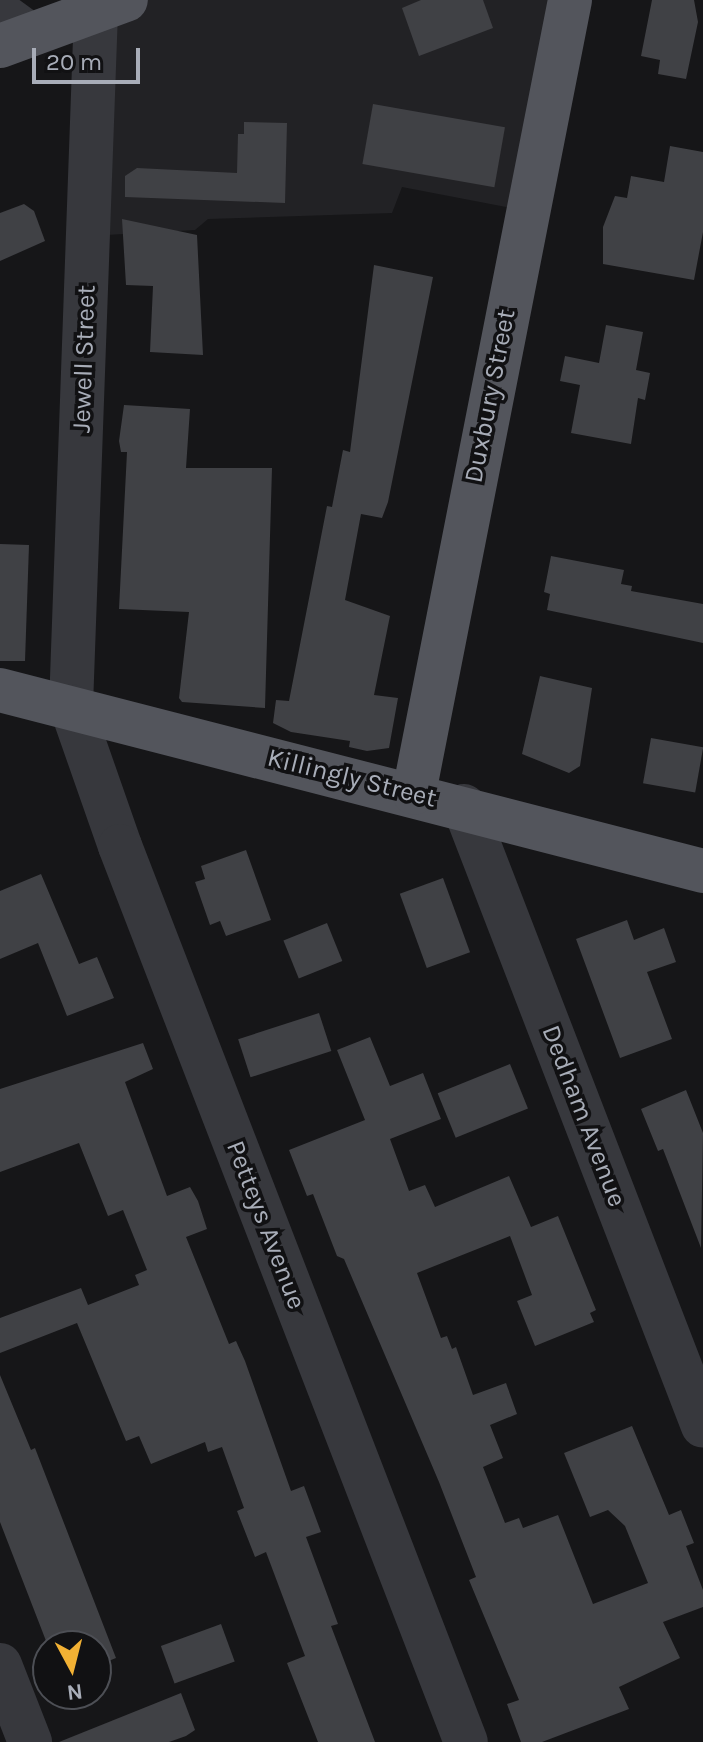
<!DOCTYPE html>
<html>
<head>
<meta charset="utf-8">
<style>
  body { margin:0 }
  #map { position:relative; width:703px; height:1742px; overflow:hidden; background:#161618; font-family:Karla,sans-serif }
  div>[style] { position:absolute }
  .built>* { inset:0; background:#222225 }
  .building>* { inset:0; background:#404145; transform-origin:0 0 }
  .minor>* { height:44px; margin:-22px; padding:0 22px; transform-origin:22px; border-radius:22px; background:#37383d }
  .major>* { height:44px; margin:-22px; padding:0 22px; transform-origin:22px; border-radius:22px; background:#53555c }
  span { translate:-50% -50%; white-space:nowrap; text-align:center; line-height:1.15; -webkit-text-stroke:7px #111113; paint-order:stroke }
  .street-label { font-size:26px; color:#a8adb8 }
  .north { position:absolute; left:32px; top:1630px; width:80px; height:80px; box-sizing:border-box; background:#111113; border:2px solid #4d4f55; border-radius:50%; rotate:173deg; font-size:22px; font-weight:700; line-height:32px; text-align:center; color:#a8adb8 }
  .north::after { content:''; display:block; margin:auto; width:28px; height:36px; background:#f2b134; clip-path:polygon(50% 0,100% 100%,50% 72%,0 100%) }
  .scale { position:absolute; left:32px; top:48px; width:108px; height:36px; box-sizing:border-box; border:4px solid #a8adb8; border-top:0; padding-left:10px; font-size:24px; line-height:28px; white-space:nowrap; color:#a8adb8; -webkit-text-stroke:6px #111113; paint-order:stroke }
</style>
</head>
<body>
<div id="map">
  <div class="built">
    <i style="clip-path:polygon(105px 0,567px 0,517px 209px,402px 187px,392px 213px,208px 219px,195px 230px,88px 236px)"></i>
  </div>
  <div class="building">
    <i style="clip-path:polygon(421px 0,483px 0,493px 28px,419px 56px,402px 8px)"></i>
    <i style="clip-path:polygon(652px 0,694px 0,698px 22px,686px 79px,658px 74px,660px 60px,641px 56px)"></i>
    <i style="left:373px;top:104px;width:134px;height:61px;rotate:10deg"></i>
    <i style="clip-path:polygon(244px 122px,287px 123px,285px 203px,125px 197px,125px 176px,137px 168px,237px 173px,238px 134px,244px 134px)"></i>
    <i style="clip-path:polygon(670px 146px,703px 152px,703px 232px,694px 280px,603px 264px,603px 227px,615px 196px,627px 198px,631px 176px,664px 182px)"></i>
    <i style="clip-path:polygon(24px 204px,34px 211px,45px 241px,0 261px,0 213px)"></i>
    <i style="clip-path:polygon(122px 219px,197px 235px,203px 355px,150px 352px,153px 286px,126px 285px)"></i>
    <i style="clip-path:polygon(374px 265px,433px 277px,388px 502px,382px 518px,361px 514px,345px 600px,390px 616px,374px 695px,398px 698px,389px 748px,367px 751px,349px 747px,350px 741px,291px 732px,273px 723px,276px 700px,289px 701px,327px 506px,332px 507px,343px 450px,350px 452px)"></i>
    <i style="clip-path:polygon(606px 325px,643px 332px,636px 370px,650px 373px,645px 400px,638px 398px,631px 444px,571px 433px,580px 385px,560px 381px,565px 356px,599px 363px)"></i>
    <i style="clip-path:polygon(124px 405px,190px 409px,186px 468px,272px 468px,265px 708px,182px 702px,179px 698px,189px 612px,119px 609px,127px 452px,121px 452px,119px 441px)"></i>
    <i style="clip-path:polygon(0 544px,29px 545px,25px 661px,0 661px)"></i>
    <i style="clip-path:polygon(551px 556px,624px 570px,621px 584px,632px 586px,631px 591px,703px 604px,703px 643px,547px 610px,550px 594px,544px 592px)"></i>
    <i style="clip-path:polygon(540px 676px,592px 688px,580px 766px,569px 773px,522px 754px)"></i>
    <i style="left:651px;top:738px;width:53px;height:46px;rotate:10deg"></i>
    <i style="clip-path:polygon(246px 850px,271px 920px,226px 936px,220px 921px,210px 925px,195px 882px,205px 879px,201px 866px)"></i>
    <i style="clip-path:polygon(41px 874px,79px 964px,97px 957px,114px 998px,67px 1016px,38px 943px,0 959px,0 891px)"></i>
    <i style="left:443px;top:878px;width:79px;height:46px;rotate:70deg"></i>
    <i style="clip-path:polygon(627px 920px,634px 940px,664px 928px,676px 962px,647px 972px,672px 1039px,620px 1058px,576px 939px)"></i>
    <i style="left:327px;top:923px;width:41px;height:47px;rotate:68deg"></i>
    <i style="left:319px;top:1013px;width:40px;height:85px;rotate:72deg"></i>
    <i style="clip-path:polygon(370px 1037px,390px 1086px,423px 1073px,441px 1119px,390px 1139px,409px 1191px,425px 1185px,435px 1207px,509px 1176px,531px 1227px,558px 1216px,596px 1310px,590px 1313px,594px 1322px,535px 1346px,517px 1301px,532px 1295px,510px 1236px,417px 1273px,441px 1338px,447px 1336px,452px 1349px,456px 1347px,473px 1395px,506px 1383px,517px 1414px,490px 1425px,503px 1458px,483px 1467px,505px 1523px,519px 1518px,523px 1528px,558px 1515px,593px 1604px,648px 1583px,625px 1526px,608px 1510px,590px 1517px,564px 1453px,632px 1426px,669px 1515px,681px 1510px,694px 1543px,686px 1546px,703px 1590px,703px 1607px,663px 1622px,680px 1658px,619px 1687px,629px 1709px,542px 1742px,521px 1742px,507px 1704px,519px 1700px,469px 1580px,476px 1577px,439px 1482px,344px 1259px,337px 1256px,313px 1194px,307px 1196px,289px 1150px,365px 1120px,337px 1050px)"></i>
    <i style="clip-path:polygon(143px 1043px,153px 1069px,125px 1082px,167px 1196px,190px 1187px,198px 1201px,207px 1229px,186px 1237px,229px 1344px,236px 1341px,245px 1361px,291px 1491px,304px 1486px,321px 1532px,306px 1537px,338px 1624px,331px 1626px,375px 1742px,318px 1742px,287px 1663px,305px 1656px,266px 1552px,255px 1557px,237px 1511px,244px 1508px,222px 1447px,208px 1452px,205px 1442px,151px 1464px,139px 1436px,126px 1441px,77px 1323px,0 1353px,0 1318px,81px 1288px,88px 1305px,139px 1285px,135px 1275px,147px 1270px,123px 1210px,108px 1216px,79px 1143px,0 1172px,0 1089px)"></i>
    <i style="left:510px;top:1064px;width:48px;height:78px;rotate:68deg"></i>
    <i style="clip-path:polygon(686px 1090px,703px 1133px,701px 1248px,663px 1149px,658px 1151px,641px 1109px)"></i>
    <i style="clip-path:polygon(0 1375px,31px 1450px,35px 1448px,116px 1658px,96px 1666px,96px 1646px,48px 1646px,0 1522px)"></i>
    <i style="left:221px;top:1624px;width:40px;height:64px;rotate:70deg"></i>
    <i style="clip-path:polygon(181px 1693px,195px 1730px,186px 1736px,169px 1742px,59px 1742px)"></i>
  </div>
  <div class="minor">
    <i style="left:96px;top:11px;width:695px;rotate:92.06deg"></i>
    <i style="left:71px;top:706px;width:148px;rotate:70.7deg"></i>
    <i style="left:120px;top:846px;width:960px;rotate:68.89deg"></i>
    <i style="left:0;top:13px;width:37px;rotate:36deg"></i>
    <i style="left:464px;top:806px;width:664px;rotate:68.92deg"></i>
    <i style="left:0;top:1665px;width:83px;rotate:68.7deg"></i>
  </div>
  <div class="major">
    <i style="left:0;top:46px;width:134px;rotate:-20.1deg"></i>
    <i style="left:0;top:690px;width:726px;rotate:14.44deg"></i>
    <i style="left:414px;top:793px;width:808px;rotate:-78.87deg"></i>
  </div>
  <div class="street-label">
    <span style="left:84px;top:359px;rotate:-88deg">Jewell Street</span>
    <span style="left:490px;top:396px;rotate:-79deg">Duxbury Street</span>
    <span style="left:352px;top:778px;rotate:14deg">Killingly Street</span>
    <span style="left:584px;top:1116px;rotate:69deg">Dedham Avenue</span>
    <span style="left:266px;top:1225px;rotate:69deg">Petteys Avenue</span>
  </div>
  <div class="north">N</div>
  <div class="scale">20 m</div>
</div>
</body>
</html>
